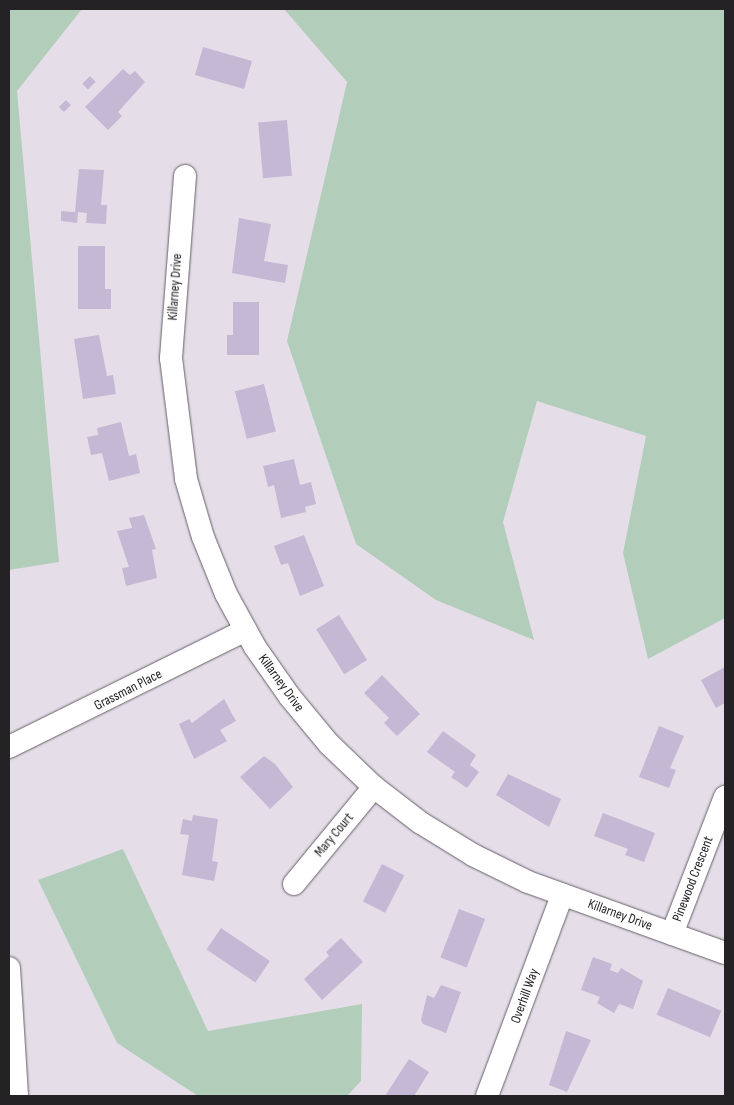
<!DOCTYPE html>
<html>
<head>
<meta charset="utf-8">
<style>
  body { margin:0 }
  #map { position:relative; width:734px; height:1105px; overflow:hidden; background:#e5dee9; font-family:"Sofia Sans Condensed",sans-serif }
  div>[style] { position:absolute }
  .green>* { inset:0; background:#b2ceba }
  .building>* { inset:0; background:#c4b8d5; transform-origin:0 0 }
  .roads { filter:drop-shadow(0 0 1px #655f68) drop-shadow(0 0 1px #655f68) }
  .minor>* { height:22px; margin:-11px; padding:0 11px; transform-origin:11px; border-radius:11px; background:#fff }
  span { translate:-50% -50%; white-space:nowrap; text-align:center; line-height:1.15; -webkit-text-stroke:4.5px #fff; paint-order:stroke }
  .street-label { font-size:14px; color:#252226 }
  .frame { position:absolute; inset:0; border:10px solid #252226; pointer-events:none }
</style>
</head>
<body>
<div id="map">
  <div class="green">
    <i style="clip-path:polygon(9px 9px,82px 9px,17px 91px,59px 562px,9px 570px)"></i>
    <i style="clip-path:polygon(284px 9px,725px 9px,725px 618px,648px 659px,623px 553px,646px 436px,537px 401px,503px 522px,534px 640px,436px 600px,356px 544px,287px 341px,347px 82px)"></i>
    <i style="clip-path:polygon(123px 849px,208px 1031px,362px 1004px,361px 1081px,347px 1096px,198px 1096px,117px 1043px,38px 880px)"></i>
  </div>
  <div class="building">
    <i style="left:203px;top:47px;width:51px;height:29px;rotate:16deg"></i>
    <i style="clip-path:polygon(123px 69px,130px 75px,135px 71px,145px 82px,118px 112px,122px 116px,108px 130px,85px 107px)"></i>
    <i style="left:90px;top:76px;width:8px;height:11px;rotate:45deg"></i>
    <i style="left:66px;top:100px;width:7px;height:10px;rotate:45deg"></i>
    <i style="left:287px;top:120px;width:56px;height:29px;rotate:85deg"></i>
    <i style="clip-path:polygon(79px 169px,104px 170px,101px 205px,107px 205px,106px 224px,86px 223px,87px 213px,78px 212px,77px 223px,61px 221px,61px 211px,75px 212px)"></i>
    <i style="clip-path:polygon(239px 218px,271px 224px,264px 261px,288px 265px,285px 283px,232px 273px)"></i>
    <i style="clip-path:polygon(78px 246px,105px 246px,105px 289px,111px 289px,111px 309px,78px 309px)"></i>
    <i style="clip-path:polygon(233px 302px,259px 302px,259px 355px,227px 355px,227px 335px,233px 335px)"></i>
    <i style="clip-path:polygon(99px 335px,107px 376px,113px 375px,116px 394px,83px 399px,74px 339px)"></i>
    <i style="left:264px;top:384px;width:49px;height:30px;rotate:76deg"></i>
    <i style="clip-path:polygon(121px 422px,129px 456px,136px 454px,140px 473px,109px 481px,102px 453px,91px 455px,87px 437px,98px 435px,97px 428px)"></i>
    <i style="clip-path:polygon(294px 459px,300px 485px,311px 482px,316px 504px,305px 507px,306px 512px,281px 518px,274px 485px,268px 487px,263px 466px)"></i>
    <i style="clip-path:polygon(144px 515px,156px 549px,152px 550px,157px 578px,126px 586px,122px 568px,129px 567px,117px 531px,132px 528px,129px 518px)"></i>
    <i style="clip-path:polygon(304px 535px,324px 586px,300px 596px,288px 563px,281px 565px,274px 546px)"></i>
    <i style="left:339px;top:615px;width:53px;height:27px;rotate:58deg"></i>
    <i style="clip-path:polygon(725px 667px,725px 703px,716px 708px,701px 680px)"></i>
    <i style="clip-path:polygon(382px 675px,420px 714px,397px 736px,384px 723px,389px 718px,364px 693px)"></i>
    <i style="clip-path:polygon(224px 699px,236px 721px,220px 730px,227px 741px,194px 759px,179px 724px,189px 719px,192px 723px)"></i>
    <i style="clip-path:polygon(659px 726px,684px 736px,670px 768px,676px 770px,669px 788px,639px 777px)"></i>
    <i style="clip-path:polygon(443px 731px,476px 755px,470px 765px,479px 772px,467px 788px,451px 777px,455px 772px,427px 752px)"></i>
    <i style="clip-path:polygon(264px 756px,275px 764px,293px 787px,270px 809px,240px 777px)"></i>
    <i style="clip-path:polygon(508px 774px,561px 799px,549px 827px,496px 795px)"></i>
    <i style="clip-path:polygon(603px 813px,655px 833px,644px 862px,625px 855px,628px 849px,594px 836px)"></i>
    <i style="clip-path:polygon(193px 815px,218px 819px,212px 861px,218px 862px,214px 881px,182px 875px,189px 835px,180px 834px,183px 819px,192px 821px)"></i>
    <i style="left:382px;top:864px;width:25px;height:42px;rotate:27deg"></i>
    <i style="left:459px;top:909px;width:28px;height:52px;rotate:21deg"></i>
    <i style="left:221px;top:928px;width:59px;height:26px;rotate:34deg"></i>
    <i style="clip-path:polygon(341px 938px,363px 962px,322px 1000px,304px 979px,329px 956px,326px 952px)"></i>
    <i style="clip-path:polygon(593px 957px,612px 964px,610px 970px,618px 973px,621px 968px,643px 981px,633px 1009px,619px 1004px,614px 1013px,597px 1003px,600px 997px,581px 990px)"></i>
    <i style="clip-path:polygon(441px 985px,461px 992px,446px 1033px,423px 1024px,421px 1020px,427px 995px,434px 998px)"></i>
    <i style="left:668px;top:988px;width:58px;height:29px;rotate:23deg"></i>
    <i style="clip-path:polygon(566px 1031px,591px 1040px,567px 1092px,549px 1085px)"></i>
    <i style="clip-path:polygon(409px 1059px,429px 1072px,414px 1096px,385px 1096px)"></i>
  </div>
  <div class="roads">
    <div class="minor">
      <i style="left:185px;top:176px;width:183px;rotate:94.4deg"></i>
      <i style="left:171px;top:358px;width:122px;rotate:82.9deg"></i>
      <i style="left:186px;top:479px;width:60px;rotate:73.7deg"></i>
      <i style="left:203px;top:537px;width:61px;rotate:68deg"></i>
      <i style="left:226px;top:594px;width:60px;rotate:61.3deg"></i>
      <i style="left:255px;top:647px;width:61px;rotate:55deg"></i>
      <i style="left:290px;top:697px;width:61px;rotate:50.3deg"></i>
      <i style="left:329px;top:744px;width:62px;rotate:43.7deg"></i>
      <i style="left:374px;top:787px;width:59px;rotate:37.5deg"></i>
      <i style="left:421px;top:823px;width:61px;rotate:31.6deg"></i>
      <i style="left:473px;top:855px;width:61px;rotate:26.1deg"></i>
      <i style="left:528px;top:882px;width:209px;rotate:19.8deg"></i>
      <i style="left:9px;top:747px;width:264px;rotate:-26.3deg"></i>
      <i style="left:294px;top:884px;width:126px;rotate:-50.5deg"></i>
      <i style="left:672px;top:934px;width:147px;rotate:-68.9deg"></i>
      <i style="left:9px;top:968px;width:128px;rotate:86.4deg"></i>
      <i style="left:487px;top:1096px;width:215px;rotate:-69.5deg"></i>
    </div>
  </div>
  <div class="street-label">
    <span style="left:175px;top:287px;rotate:-86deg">Killarney Drive</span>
    <span style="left:281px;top:683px;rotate:54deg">Killarney Drive</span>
    <span style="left:128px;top:690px;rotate:-27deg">Grassman Place</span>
    <span style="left:334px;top:835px;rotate:-50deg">Mary Court</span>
    <span style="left:693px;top:879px;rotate:-69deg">Pinewood Crescent</span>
    <span style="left:620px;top:915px;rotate:20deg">Killarney Drive</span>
    <span style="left:525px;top:996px;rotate:-70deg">Overhill Way</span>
  </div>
  <div class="frame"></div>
</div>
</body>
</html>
